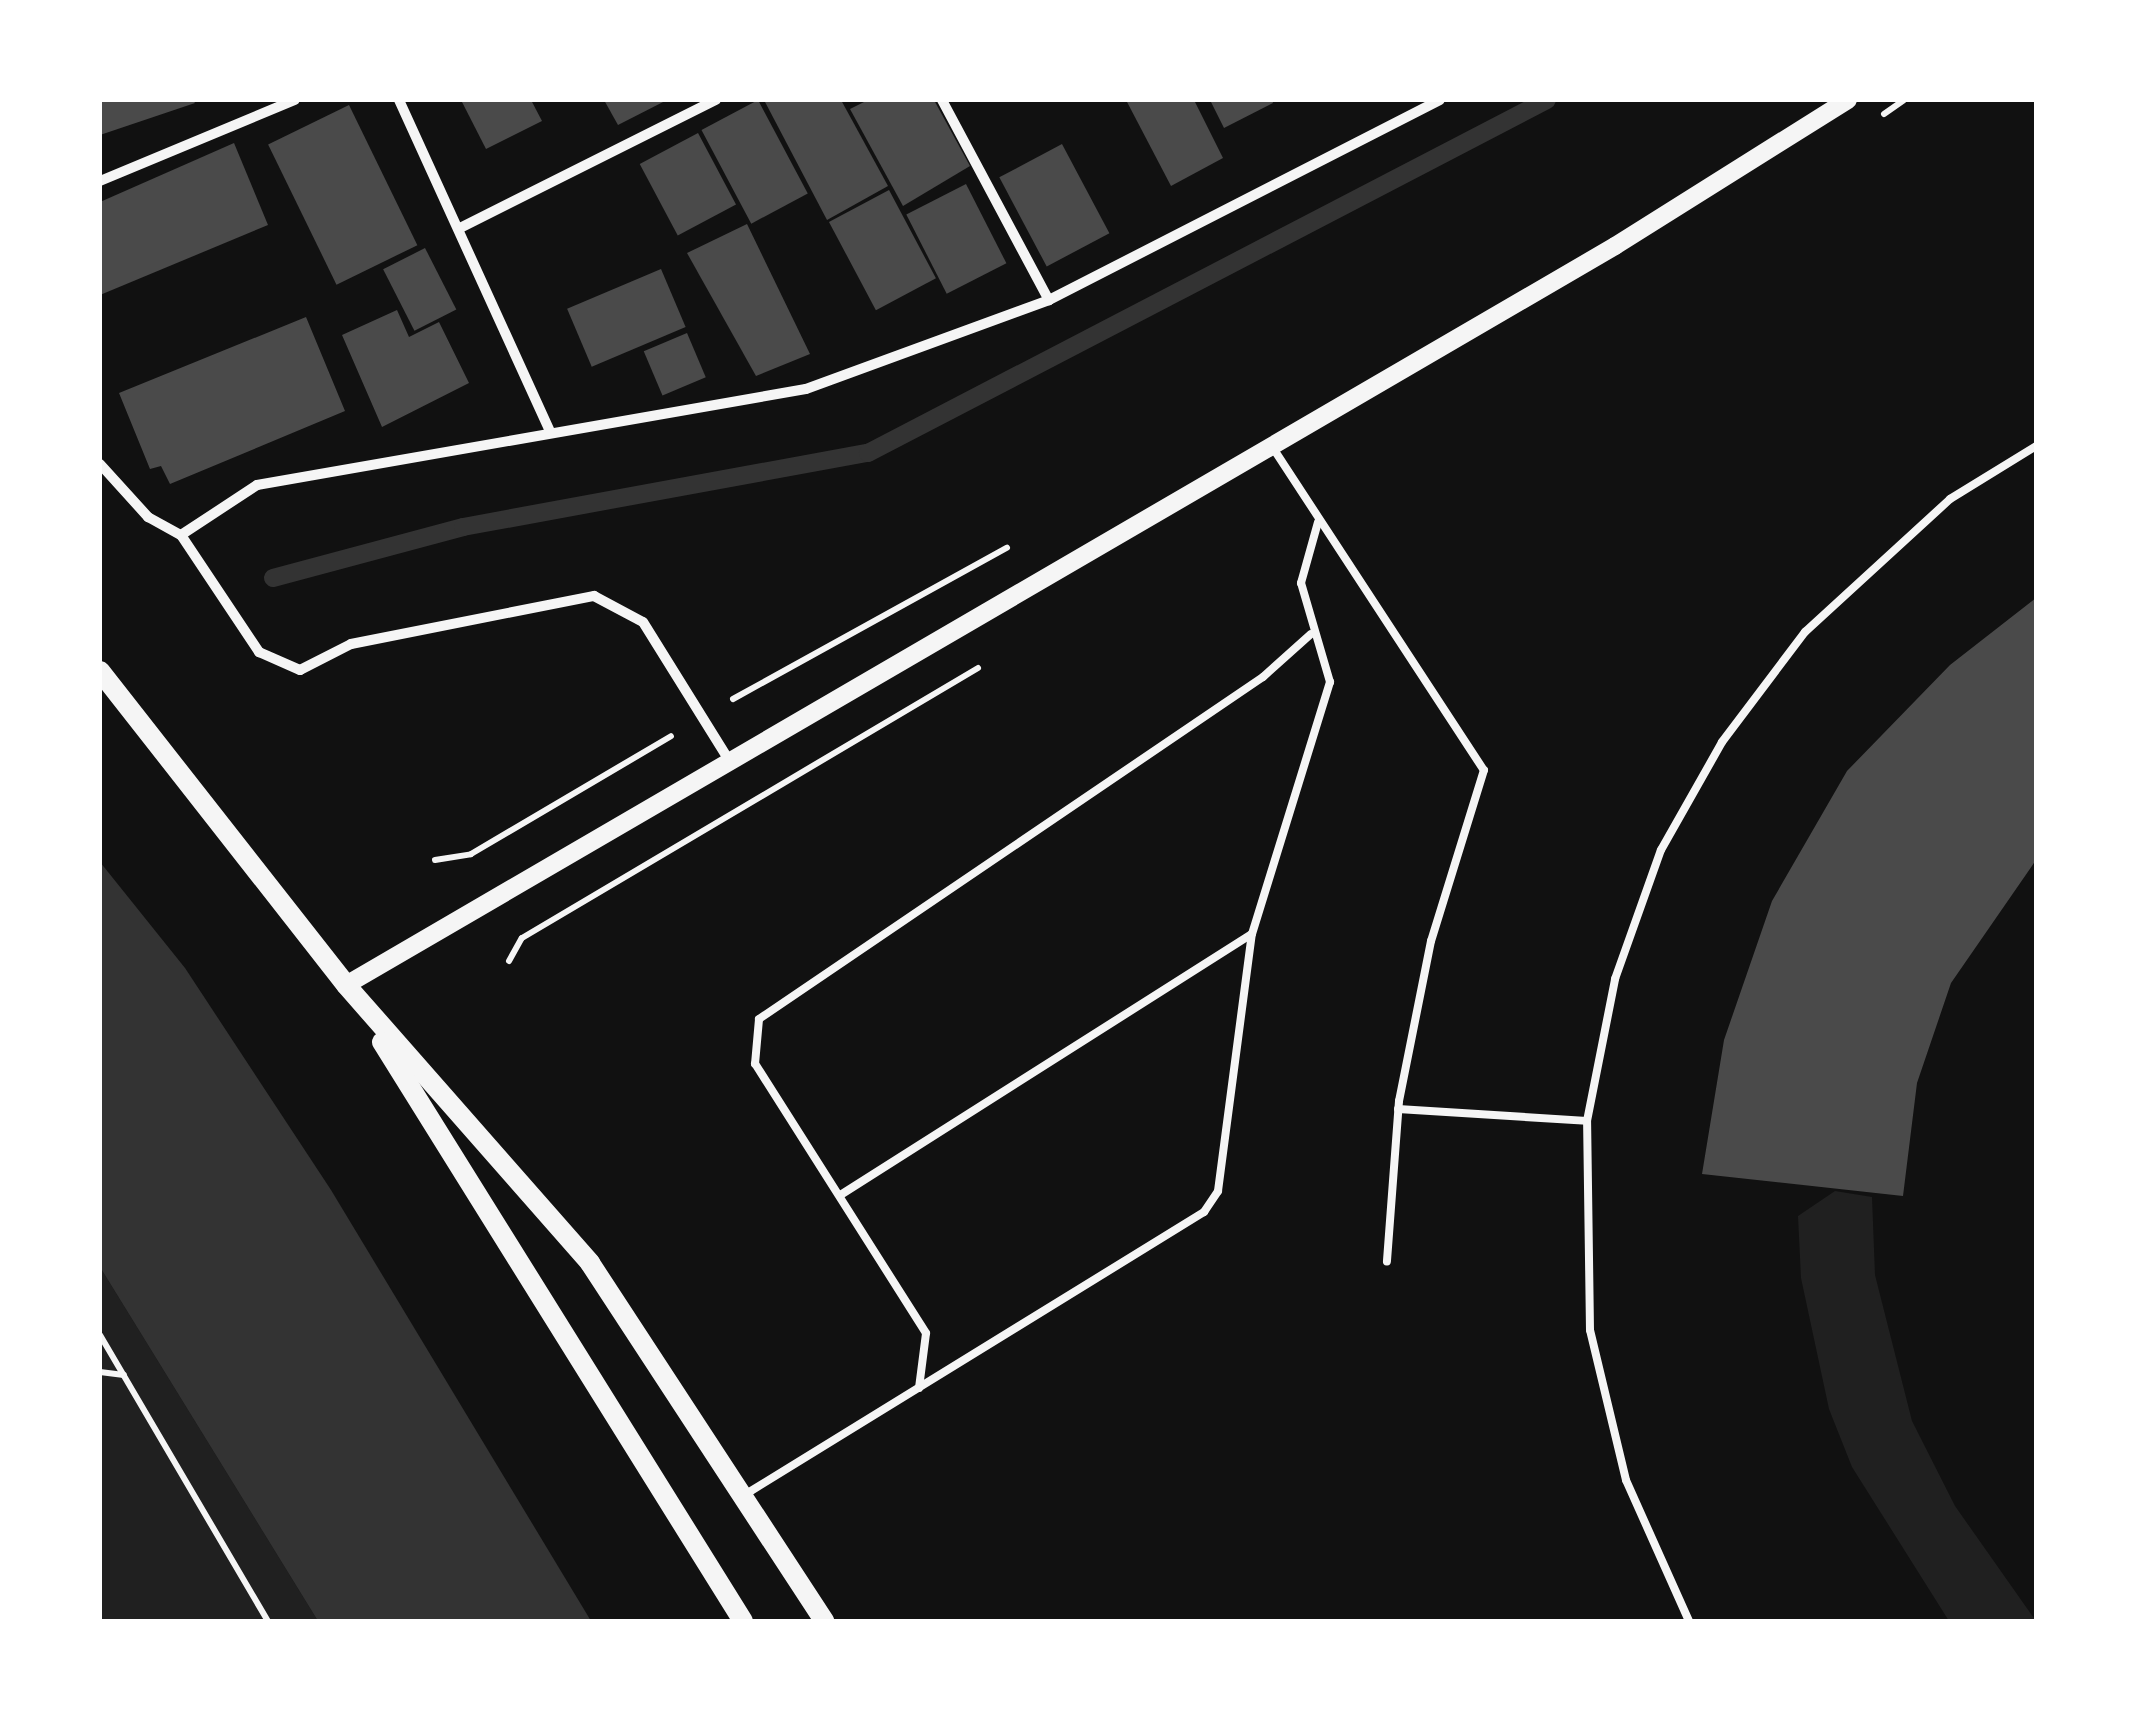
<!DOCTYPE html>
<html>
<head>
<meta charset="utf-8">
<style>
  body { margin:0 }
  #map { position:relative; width:2136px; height:1721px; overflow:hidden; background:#111; font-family:"DejaVu Sans",sans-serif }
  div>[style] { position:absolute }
  .green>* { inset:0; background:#202020 }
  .water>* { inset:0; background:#333 }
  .stream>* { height:18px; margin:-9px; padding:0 9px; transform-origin:9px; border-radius:9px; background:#333 }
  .building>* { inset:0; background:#4a4a4a; transform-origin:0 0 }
  .path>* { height:6px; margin:-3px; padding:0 3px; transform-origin:3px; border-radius:3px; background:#f5f5f5 }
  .service>* { height:8px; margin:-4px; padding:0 4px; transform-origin:4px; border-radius:4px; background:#f5f5f5 }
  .minor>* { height:10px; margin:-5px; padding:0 5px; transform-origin:5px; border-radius:5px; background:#f5f5f5 }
  .tertiary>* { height:18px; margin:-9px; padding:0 9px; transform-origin:9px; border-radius:9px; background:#f5f5f5 }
  .secondary>* { height:20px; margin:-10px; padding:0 10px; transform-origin:10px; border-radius:10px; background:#f5f5f5 }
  span { translate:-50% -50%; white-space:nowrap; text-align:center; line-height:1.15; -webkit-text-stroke:9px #fff; paint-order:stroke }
  .frame { position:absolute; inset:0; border:102px solid #fff; pointer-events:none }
</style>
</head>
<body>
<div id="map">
  <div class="green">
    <i style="clip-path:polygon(1835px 1191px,1872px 1197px,1875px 1275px,1912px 1421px,1955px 1506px,2036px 1621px,1949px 1621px,1852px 1467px,1829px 1409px,1801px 1278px,1798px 1216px)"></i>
    <i style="clip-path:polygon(100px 1267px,318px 1621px,100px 1621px)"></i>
  </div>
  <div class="water">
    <i style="clip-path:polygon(100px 862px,185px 968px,331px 1190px,591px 1621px,318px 1621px,100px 1267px)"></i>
  </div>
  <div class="stream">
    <i style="left:273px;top:578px;width:197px;rotate:-15deg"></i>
    <i style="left:463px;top:527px;width:412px;rotate:-10.4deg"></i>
    <i style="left:868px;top:453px;width:765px;rotate:-27.47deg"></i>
  </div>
  <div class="building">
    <i style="clip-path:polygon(100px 100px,193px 100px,195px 103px,100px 135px)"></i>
    <i style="clip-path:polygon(461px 100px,531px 100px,542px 121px,486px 149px)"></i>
    <i style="clip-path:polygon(604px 100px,667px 100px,618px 125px)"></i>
    <i style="left:758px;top:100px;width:106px;height:64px;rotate:62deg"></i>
    <i style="clip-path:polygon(764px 100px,841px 100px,888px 186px,827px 220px)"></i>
    <i style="clip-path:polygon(868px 100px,934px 100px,970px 166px,903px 206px,850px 109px)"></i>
    <i style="clip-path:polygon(1126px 100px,1194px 100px,1223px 158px,1171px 186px)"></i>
    <i style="clip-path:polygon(1210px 100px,1272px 100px,1273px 103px,1224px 128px)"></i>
    <i style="left:349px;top:105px;width:156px;height:90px;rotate:64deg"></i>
    <i style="left:698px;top:133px;width:81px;height:66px;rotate:62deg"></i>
    <i style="clip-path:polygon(234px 143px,268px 225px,100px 295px,100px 202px)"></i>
    <i style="left:1062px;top:144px;width:101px;height:71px;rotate:62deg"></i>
    <i style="left:966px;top:184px;width:89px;height:67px;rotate:63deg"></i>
    <i style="left:889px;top:190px;width:100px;height:68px;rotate:62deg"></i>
    <i style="clip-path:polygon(747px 224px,810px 354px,756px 376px,687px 253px)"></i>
    <i style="left:425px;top:248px;width:69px;height:47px;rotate:63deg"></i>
    <i style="left:661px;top:269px;width:63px;height:102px;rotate:67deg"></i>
    <i style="clip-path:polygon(397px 310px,409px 337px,439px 322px,469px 383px,382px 427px,342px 335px)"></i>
    <i style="clip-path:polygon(306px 317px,345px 411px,170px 484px,161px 466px,150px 469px,119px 393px)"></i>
    <i style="left:687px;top:333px;width:48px;height:47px;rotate:67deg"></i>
    <i style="clip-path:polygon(2036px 598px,2036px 860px,1951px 983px,1917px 1083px,1903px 1196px,1702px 1174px,1724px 1040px,1772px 901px,1847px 771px,1950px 665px)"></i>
  </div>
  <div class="path">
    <i style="left:1884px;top:114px;width:24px;rotate:-35deg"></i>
    <i style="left:733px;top:699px;width:313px;rotate:-28.9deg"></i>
    <i style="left:435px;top:860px;width:36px;rotate:-9deg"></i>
    <i style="left:471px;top:854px;width:232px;rotate:-30.5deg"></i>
    <i style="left:509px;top:961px;width:26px;rotate:-61deg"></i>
    <i style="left:522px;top:938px;width:530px;rotate:-30.63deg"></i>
    <i style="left:100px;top:1335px;width:332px;rotate:59.6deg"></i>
    <i style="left:100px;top:1372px;width:24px;rotate:7deg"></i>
  </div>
  <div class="service">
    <i style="left:1273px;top:448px;width:385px;rotate:56.8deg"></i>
    <i style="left:1484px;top:770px;width:179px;rotate:107.2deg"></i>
    <i style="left:1431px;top:941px;width:163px;rotate:101.3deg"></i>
    <i style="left:1399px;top:1101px;width:161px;rotate:94.3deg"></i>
    <i style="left:1398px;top:1109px;width:189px;rotate:3.6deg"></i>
    <i style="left:842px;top:1194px;width:485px;rotate:-32.4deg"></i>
    <i style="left:919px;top:1388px;width:55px;rotate:-82.7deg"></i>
    <i style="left:926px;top:1333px;width:319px;rotate:-122.4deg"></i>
    <i style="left:755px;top:1064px;width:45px;rotate:-84.9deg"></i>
    <i style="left:759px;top:1019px;width:609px;rotate:-34.16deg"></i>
    <i style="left:1263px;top:677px;width:64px;rotate:-41.9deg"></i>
    <i style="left:746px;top:1494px;width:538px;rotate:-31.62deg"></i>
    <i style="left:1204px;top:1212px;width:25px;rotate:-56deg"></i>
    <i style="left:1218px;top:1191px;width:259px;rotate:-82.5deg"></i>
    <i style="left:1252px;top:934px;width:264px;rotate:-72.8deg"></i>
    <i style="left:1330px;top:682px;width:103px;rotate:-106.3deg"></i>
    <i style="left:1301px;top:583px;width:63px;rotate:-74.4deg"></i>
    <i style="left:1689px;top:1621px;width:154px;rotate:-114.1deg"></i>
    <i style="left:1626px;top:1480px;width:154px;rotate:-103.5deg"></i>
    <i style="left:1590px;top:1330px;width:209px;rotate:-90.8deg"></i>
    <i style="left:1587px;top:1121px;width:145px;rotate:-78.8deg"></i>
    <i style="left:1615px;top:979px;width:137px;rotate:-70.4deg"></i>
    <i style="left:1661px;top:850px;width:124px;rotate:-60.5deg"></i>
    <i style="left:1722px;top:742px;width:138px;rotate:-53deg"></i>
    <i style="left:1805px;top:632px;width:197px;rotate:-42.5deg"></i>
    <i style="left:1950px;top:499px;width:101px;rotate:-31.6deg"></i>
  </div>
  <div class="minor">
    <i style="left:399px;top:100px;width:366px;rotate:65.5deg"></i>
    <i style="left:942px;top:100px;width:227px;rotate:61.9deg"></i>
    <i style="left:100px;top:181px;width:211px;rotate:-22.6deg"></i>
    <i style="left:462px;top:227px;width:284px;rotate:-26.6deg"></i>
    <i style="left:100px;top:464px;width:72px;rotate:47.8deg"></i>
    <i style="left:148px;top:517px;width:38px;rotate:29deg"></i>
    <i style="left:181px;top:535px;width:141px;rotate:56.3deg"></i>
    <i style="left:259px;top:652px;width:45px;rotate:23.7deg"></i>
    <i style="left:300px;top:670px;width:57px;rotate:-27deg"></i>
    <i style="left:351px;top:644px;width:248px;rotate:-11.2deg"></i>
    <i style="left:594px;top:596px;width:55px;rotate:28deg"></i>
    <i style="left:643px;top:622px;width:165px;rotate:58.1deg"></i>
    <i style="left:181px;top:535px;width:91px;rotate:-33.3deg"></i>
    <i style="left:257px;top:485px;width:557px;rotate:-9.92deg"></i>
    <i style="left:806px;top:389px;width:259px;rotate:-20.1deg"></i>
    <i style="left:1049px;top:300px;width:439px;rotate:-27.1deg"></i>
  </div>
  <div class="tertiary">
    <i style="left:346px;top:985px;width:1468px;rotate:-30.21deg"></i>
    <i style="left:1615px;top:246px;width:275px;rotate:-32.1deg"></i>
  </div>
  <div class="secondary">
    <i style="left:100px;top:671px;width:399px;rotate:51.9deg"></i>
    <i style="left:346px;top:985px;width:370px;rotate:48.7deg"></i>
    <i style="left:590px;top:1263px;width:428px;rotate:56.8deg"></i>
    <i style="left:382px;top:1042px;width:682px;rotate:58.06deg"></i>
  </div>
  <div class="frame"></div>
</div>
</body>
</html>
